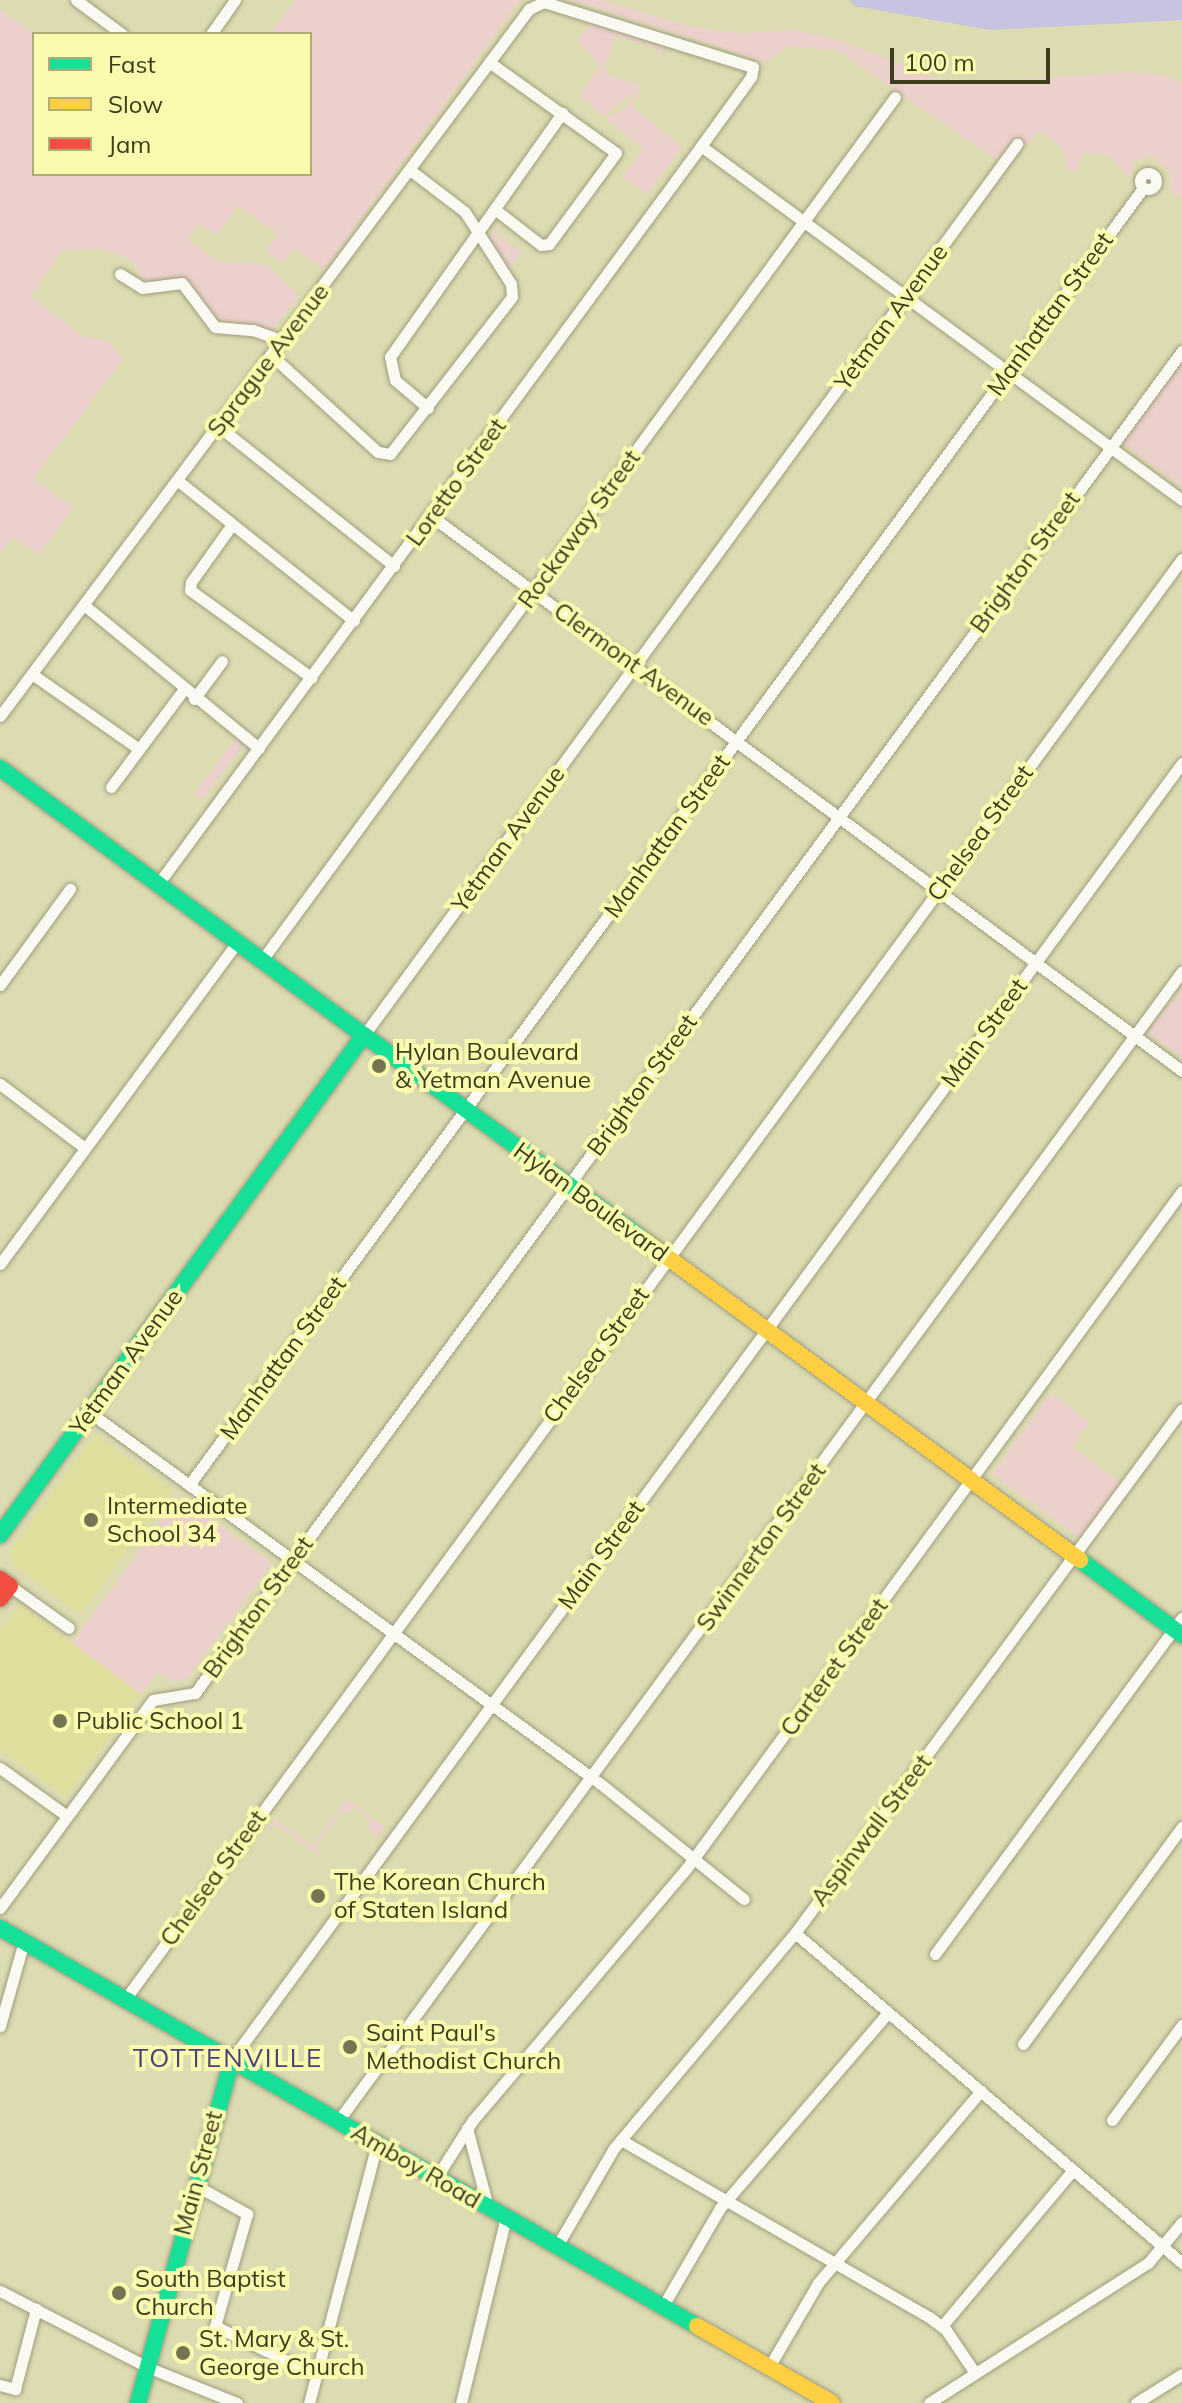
<!DOCTYPE html>
<html>
<head>
<meta charset="utf-8">
<style>
  body { margin:0 }
  #map { position:relative; width:1182px; height:2403px; overflow:hidden; background:#dcdbb2; font-family:Mulish,sans-serif }
  div>[style] { position:absolute }
  .built>* { inset:0; background:#dfde9d }
  .green>* { inset:0; background:#ecd0cb; transform-origin:0 0 }
  .water>* { inset:0; background:#c7c3e1 }
  .roads { filter:drop-shadow(0 0 2px #9f9e7e) drop-shadow(0 0 2px #9f9e7e) }
  .street>* { height:11px; margin:-5.5px; padding:0 5.5px; transform-origin:5.5px; border-radius:5.5px; background:#fafaf3 }
  .street>.ring { margin:-5.5px; padding:0; box-sizing:content-box; background:none; border:11px solid #fafaf3; border-radius:50% }
  .fast>* { height:16px; margin:-8px; padding:0 8px; transform-origin:8px; border-radius:8px; background:#16e098 }
  .slow>* { height:16px; margin:-8px; padding:0 8px; transform-origin:8px; border-radius:8px; background:#ffcf43 }
  .jam>* { height:16px; margin:-8px; padding:0 8px; transform-origin:8px; border-radius:8px; background:#f24e42 }
  .dots>* { width:22px; height:22px; translate:-50% -50%; box-sizing:border-box; border:4px solid #fafaae; border-radius:50% }
  span { translate:-50% -50%; white-space:nowrap; text-align:center; line-height:1.15; -webkit-text-stroke:8px #fafaae; paint-order:stroke }
  .street-label { font-size:24px; color:#3d3d1e }
  .poi-label { font-size:24px; color:#3d3d1e }
  .left { translate:0 -50%; text-align:left }
  .neighbourhood-label { font-size:26px; color:#48407d; letter-spacing:2px }
  .legend { position:absolute; left:32px; top:32px; width:280px; height:144px; box-sizing:border-box; background:#fafaae; border:2px solid #aeae74; margin:0; padding:10px 14px; list-style:none; font-size:24px; color:#3d3d1e }
  .legend li { display:flex; align-items:center; gap:16px; height:40px }
  .legend b { width:40px; border:2px solid #aeae74 }
  .scale { position:absolute; left:890px; top:48px; width:160px; height:36px; box-sizing:border-box; border:4px solid #3d3d1e; border-top:0; padding-left:10px; font-size:24px; line-height:28px; white-space:nowrap; color:#3d3d1e; -webkit-text-stroke:6px #fafaae; paint-order:stroke }
</style>
</head>
<body>
<div id="map">
  <div class="built">
    <i style="clip-path:polygon(95px 1434px,173px 1491px,80px 1615px,14px 1566px,10px 1550px)"></i>
    <i style="clip-path:polygon(19px 1604px,141px 1694px,66px 1797px,0 1749px,0 1630px)"></i>
  </div>
  <div class="green">
    <i style="clip-path:polygon(296px 0,520px 0,324px 270px,295px 248px,283px 263px,266px 251px,278px 234px,238px 206px,217px 235px,199px 223px,188px 240px,218px 261px,267px 265px,299px 295px,272px 331px,220px 321px,185px 277px,142px 280px,132px 260px,103px 249px,63px 250px,31px 295px,82px 336px,107px 341px,124px 358px,33px 479px,73px 507px,39px 555px,13px 537px,0 555px,0 9px,34px 34px,34px 174px,310px 174px,310px 34px,270px 34px)"></i>
    <i style="clip-path:polygon(570px 0,600px 0,693px 27px,738px 33px,794px 30px,842px 41px,931px 77px,962px 83px,1134px 72px,1163px 75px,1182px 83px,1182px 198px,1170px 192px,1170px 172px,1152px 156px,1134px 161px,1130px 178px,1108px 155px,1084px 152px,1075px 172px,1067px 169px,1062px 148px,1038px 130px,1027px 146px,1013px 139px,997px 160px,837px 50px,786px 46px,767px 62px)"></i>
    <i style="clip-path:polygon(589px 24px,663px 47px,657px 65px,659px 49px,615px 36px,605px 69px,611px 76px,643px 86px,604px 116px,583px 100px,582px 92px,600px 65px,577px 42px)"></i>
    <i style="clip-path:polygon(637px 92px,641px 92px,631px 106px,682px 147px,647px 194px,623px 177px,644px 149px,606px 118px,625px 108px)"></i>
    <i style="clip-path:polygon(500px 224px,497px 235px,503px 240px,509px 234px,507px 244px,523px 251px,509px 270px,489px 240px)"></i>
    <i style="clip-path:polygon(1182px 361px,1182px 487px,1122px 443px)"></i>
    <i style="left:236px;top:738px;width:10px;height:70px;rotate:37deg"></i>
    <i style="clip-path:polygon(1182px 988px,1182px 1057px,1148px 1032px)"></i>
    <i style="clip-path:polygon(1051px 1393px,1090px 1422px,1072px 1447px,1120px 1483px,1080px 1538px,992px 1474px)"></i>
    <i style="clip-path:polygon(180px 1496px,272px 1563px,188px 1678px,173px 1682px,158px 1672px,141px 1694px,72px 1643px)"></i>
    <i style="clip-path:polygon(347px 1798px,384px 1827px,377px 1836px,367px 1828px,370px 1820px,363px 1814px,354px 1807px,349px 1814px,343px 1810px,314px 1847px,327px 1861px,276px 1824px,265px 1833px,275px 1819px,312px 1846px)"></i>
  </div>
  <div class="water">
    <i style="clip-path:polygon(850px 0,1182px 0,1182px 20px,990px 30px,854px 6px)"></i>
  </div>
  <div class="roads">
    <div class="street">
      <i style="left:76px;top:0;width:57px;rotate:36.5deg"></i>
      <i style="left:211px;top:34px;width:42px;rotate:-54.8deg"></i>
      <i style="left:489px;top:62px;width:156px;rotate:35.6deg"></i>
      <i style="left:616px;top:153px;width:113px;rotate:126.4deg"></i>
      <i style="left:549px;top:244px;width:8px;rotate:173deg"></i>
      <i style="left:541px;top:245px;width:56px;rotate:-142.3deg"></i>
      <i style="left:701px;top:146px;width:597px;rotate:36.35deg"></i>
      <i class="ring" style="left:1140px;top:173px;width:5px;height:5px"></i>
      <i style="left:120px;top:274px;width:26px;rotate:32deg"></i>
      <i style="left:142px;top:288px;width:40px;rotate:-7.1deg"></i>
      <i style="left:182px;top:283px;width:55px;rotate:53.1deg"></i>
      <i style="left:215px;top:327px;width:38px;rotate:5deg"></i>
      <i style="left:253px;top:330px;width:32px;rotate:20deg"></i>
      <i style="left:272px;top:356px;width:143px;rotate:42.2deg"></i>
      <i style="left:378px;top:452px;width:12px;rotate:9deg"></i>
      <i style="left:390px;top:454px;width:199px;rotate:-52.2deg"></i>
      <i style="left:512px;top:297px;width:13px;rotate:-94deg"></i>
      <i style="left:511px;top:284px;width:85px;rotate:-122.6deg"></i>
      <i style="left:465px;top:212px;width:69px;rotate:-142.6deg"></i>
      <i style="left:428px;top:408px;width:43px;rotate:-139.7deg"></i>
      <i style="left:395px;top:380px;width:24px;rotate:-102deg"></i>
      <i style="left:390px;top:357px;width:299px;rotate:-54.8deg"></i>
      <i style="left:218px;top:426px;width:225px;rotate:38.5deg"></i>
      <i style="left:177px;top:480px;width:226px;rotate:38.5deg"></i>
      <i style="left:431px;top:516px;width:934px;rotate:36.46deg"></i>
      <i style="left:231px;top:526px;width:69px;rotate:125.5deg"></i>
      <i style="left:191px;top:582px;width:8px;rotate:97deg"></i>
      <i style="left:190px;top:590px;width:150px;rotate:35.8deg"></i>
      <i style="left:84px;top:605px;width:226px;rotate:39.3deg"></i>
      <i style="left:32px;top:674px;width:131px;rotate:35deg"></i>
      <i style="left:194px;top:699px;width:47px;rotate:-53.6deg"></i>
      <i style="left:0;top:716px;width:883px;rotate:-53.19deg"></i>
      <i style="left:529px;top:9px;width:17px;rotate:-25deg"></i>
      <i style="left:544px;top:2px;width:219px;rotate:17.3deg"></i>
      <i style="left:753px;top:67px;width:10px;rotate:101deg"></i>
      <i style="left:751px;top:77px;width:85px;rotate:125.9deg"></i>
      <i style="left:701px;top:146px;width:916px;rotate:126.34deg"></i>
      <i style="left:111px;top:787px;width:122px;rotate:-53.3deg"></i>
      <i style="left:262px;top:960px;width:1070px;rotate:-53.74deg"></i>
      <i style="left:0;top:985px;width:119px;rotate:-53.9deg"></i>
      <i style="left:364px;top:1035px;width:1105px;rotate:-53.76deg"></i>
      <i style="left:0;top:1084px;width:106px;rotate:37deg"></i>
      <i style="left:0;top:1264px;width:400px;rotate:-53.6deg"></i>
      <i style="left:89px;top:1412px;width:634px;rotate:36.02deg"></i>
      <i style="left:602px;top:1785px;width:182px;rotate:38.8deg"></i>
      <i style="left:189px;top:1485px;width:1610px;rotate:-53.66deg"></i>
      <i style="left:10px;top:1586px;width:72px;rotate:35.4deg"></i>
      <i style="left:0;top:1768px;width:82px;rotate:35.6deg"></i>
      <i style="left:0;top:1908px;width:258px;rotate:-53.7deg"></i>
      <i style="left:153px;top:1700px;width:43px;rotate:-9.5deg"></i>
      <i style="left:195px;top:1693px;width:1666px;rotate:-53.67deg"></i>
      <i style="left:795px;top:1933px;width:509px;rotate:40.45deg"></i>
      <i style="left:935px;top:1954px;width:417px;rotate:-53.7deg"></i>
      <i style="left:126px;top:1998px;width:1785px;rotate:-53.73deg"></i>
      <i style="left:0;top:2026px;width:88px;rotate:-74.2deg"></i>
      <i style="left:1023px;top:2044px;width:269px;rotate:-53.8deg"></i>
      <i style="left:232px;top:2059px;width:1607px;rotate:-53.76deg"></i>
      <i style="left:1112px;top:2120px;width:118px;rotate:-53.6deg"></i>
      <i style="left:338px;top:2121px;width:1426px;rotate:-53.72deg"></i>
      <i style="left:467px;top:2128px;width:82px;rotate:75.1deg"></i>
      <i style="left:621px;top:2140px;width:355px;rotate:29.9deg"></i>
      <i style="left:929px;top:2317px;width:21px;rotate:37deg"></i>
      <i style="left:946px;top:2330px;width:52px;rotate:56deg"></i>
      <i style="left:436px;top:2178px;width:69px;rotate:-57.5deg"></i>
      <i style="left:473px;top:2120px;width:329px;rotate:-49.7deg"></i>
      <i style="left:686px;top:1869px;width:840px;rotate:-53.81deg"></i>
      <i style="left:195px;top:2185px;width:60px;rotate:29.1deg"></i>
      <i style="left:247px;top:2214px;width:116px;rotate:105.9deg"></i>
      <i style="left:215px;top:2326px;width:112px;rotate:25.9deg"></i>
      <i style="left:557px;top:2246px;width:113px;rotate:-59.8deg"></i>
      <i style="left:614px;top:2148px;width:281px;rotate:-49.9deg"></i>
      <i style="left:795px;top:1933px;width:651px;rotate:-53.55deg"></i>
      <i style="left:0;top:2291px;width:165px;rotate:27.3deg"></i>
      <i style="left:147px;top:2367px;width:97px;rotate:21.8deg"></i>
      <i style="left:663px;top:2306px;width:113px;rotate:-59.8deg"></i>
      <i style="left:720px;top:2208px;width:257px;rotate:-49.3deg"></i>
      <i style="left:942px;top:2326px;width:204px;rotate:-50deg"></i>
      <i style="left:769px;top:2367px;width:97px;rotate:-59.7deg"></i>
      <i style="left:818px;top:2283px;width:252px;rotate:-49.7deg"></i>
      <i style="left:0;top:2385px;width:16px;rotate:15deg"></i>
      <i style="left:15px;top:2389px;width:83px;rotate:-75.3deg"></i>
      <i style="left:309px;top:2403px;width:269px;rotate:-75.3deg"></i>
      <i style="left:461px;top:2403px;width:191px;rotate:-76.4deg"></i>
      <i style="left:929px;top:2403px;width:260px;rotate:-32.6deg"></i>
      <i style="left:1148px;top:2263px;width:53px;rotate:-50.3deg"></i>
      <i style="left:1136px;top:2403px;width:54px;rotate:-32.2deg"></i>
    </div>
    <div class="fast">
      <i style="left:0;top:768px;width:451px;rotate:36.3deg"></i>
      <i style="left:0;top:1535px;width:618px;rotate:-53.95deg"></i>
      <i style="left:364px;top:1035px;width:347px;rotate:36.2deg"></i>
      <i style="left:1080px;top:1560px;width:127px;rotate:36.3deg"></i>
      <i style="left:0;top:1928px;width:803px;rotate:29.73deg"></i>
      <i style="left:138px;top:2403px;width:357px;rotate:-74.7deg"></i>
    </div>
    <div class="slow">
      <i style="left:644px;top:1240px;width:541px;rotate:36.28deg"></i>
      <i style="left:697px;top:2326px;width:155px;rotate:29.7deg"></i>
    </div>
    <div class="jam">
      <i style="left:0;top:1579px;width:12px;rotate:35deg"></i>
      <i style="left:10px;top:1586px;width:16px;rotate:128deg"></i>
    </div>
  </div>
  <div class="dots">
    <i style="left:379px;top:1066px;background:#757452"></i>
    <i style="left:91px;top:1520px;background:#757452"></i>
    <i style="left:60px;top:1721px;background:#757452"></i>
    <i style="left:318px;top:1896px;background:#757452"></i>
    <i style="left:350px;top:2047px;background:#757452"></i>
    <i style="left:119px;top:2293px;background:#757452"></i>
    <i style="left:183px;top:2353px;background:#757452"></i>
  </div>
  <div class="street-label">
    <span style="left:1050px;top:314px;rotate:-54deg">Manhattan Street</span>
    <span style="left:891px;top:317px;rotate:-54deg">Yetman Avenue</span>
    <span style="left:268px;top:360px;rotate:-53deg">Sprague Avenue</span>
    <span style="left:456px;top:482px;rotate:-54deg">Loretto Street</span>
    <span style="left:579px;top:529px;rotate:-54deg">Rockaway Street</span>
    <span style="left:1025px;top:562px;rotate:-54deg">Brighton Street</span>
    <span style="left:634px;top:664px;rotate:36deg">Clermont Avenue</span>
    <span style="left:980px;top:833px;rotate:-54deg">Chelsea Street</span>
    <span style="left:667px;top:836px;rotate:-54deg">Manhattan Street</span>
    <span style="left:508px;top:839px;rotate:-54deg">Yetman Avenue</span>
    <span style="left:984px;top:1033px;rotate:-54deg">Main Street</span>
    <span style="left:642px;top:1085px;rotate:-54deg">Brighton Street</span>
    <span style="left:591px;top:1202px;rotate:36deg">Hylan Boulevard</span>
    <span style="left:596px;top:1355px;rotate:-54deg">Chelsea Street</span>
    <span style="left:283px;top:1358px;rotate:-54deg">Manhattan Street</span>
    <span style="left:126px;top:1362px;rotate:-54deg">Yetman Avenue</span>
    <span style="left:761px;top:1547px;rotate:-54deg">Swinnerton Street</span>
    <span style="left:601px;top:1555px;rotate:-54deg">Main Street</span>
    <span style="left:258px;top:1607px;rotate:-54deg">Brighton Street</span>
    <span style="left:834px;top:1667px;rotate:-54deg">Carteret Street</span>
    <span style="left:871px;top:1830px;rotate:-53deg">Aspinwall Street</span>
    <span style="left:213px;top:1878px;rotate:-54deg">Chelsea Street</span>
    <span style="left:416px;top:2166px;rotate:30deg">Amboy Road</span>
    <span style="left:198px;top:2173px;rotate:-75deg">Main Street</span>
  </div>
  <div class="poi-label">
    <span class="left" style="left:395px;top:1066px">Hylan Boulevard<br>&amp; Yetman Avenue</span>
    <span class="left" style="left:107px;top:1520px">Intermediate<br>School 34</span>
    <span class="left" style="left:76px;top:1721px">Public School 1</span>
    <span class="left" style="left:334px;top:1896px">The Korean Church<br>of Staten Island</span>
    <span class="left" style="left:366px;top:2047px">Saint Paul's<br>Methodist Church</span>
    <span class="left" style="left:135px;top:2293px">South Baptist<br>Church</span>
    <span class="left" style="left:199px;top:2353px">St. Mary &amp; St.<br>George Church</span>
  </div>
  <div class="neighbourhood-label">
    <span style="left:228px;top:2058px">TOTTENVILLE</span>
  </div>
  <ul class="legend">
  <li><b style="height:10px;background:#16e098"></b>Fast</li>
  <li><b style="height:10px;background:#ffcf43"></b>Slow</li>
  <li><b style="height:10px;background:#f24e42"></b>Jam</li>
  </ul>
  <div class="scale">100 m</div>
</div>
</body>
</html>
